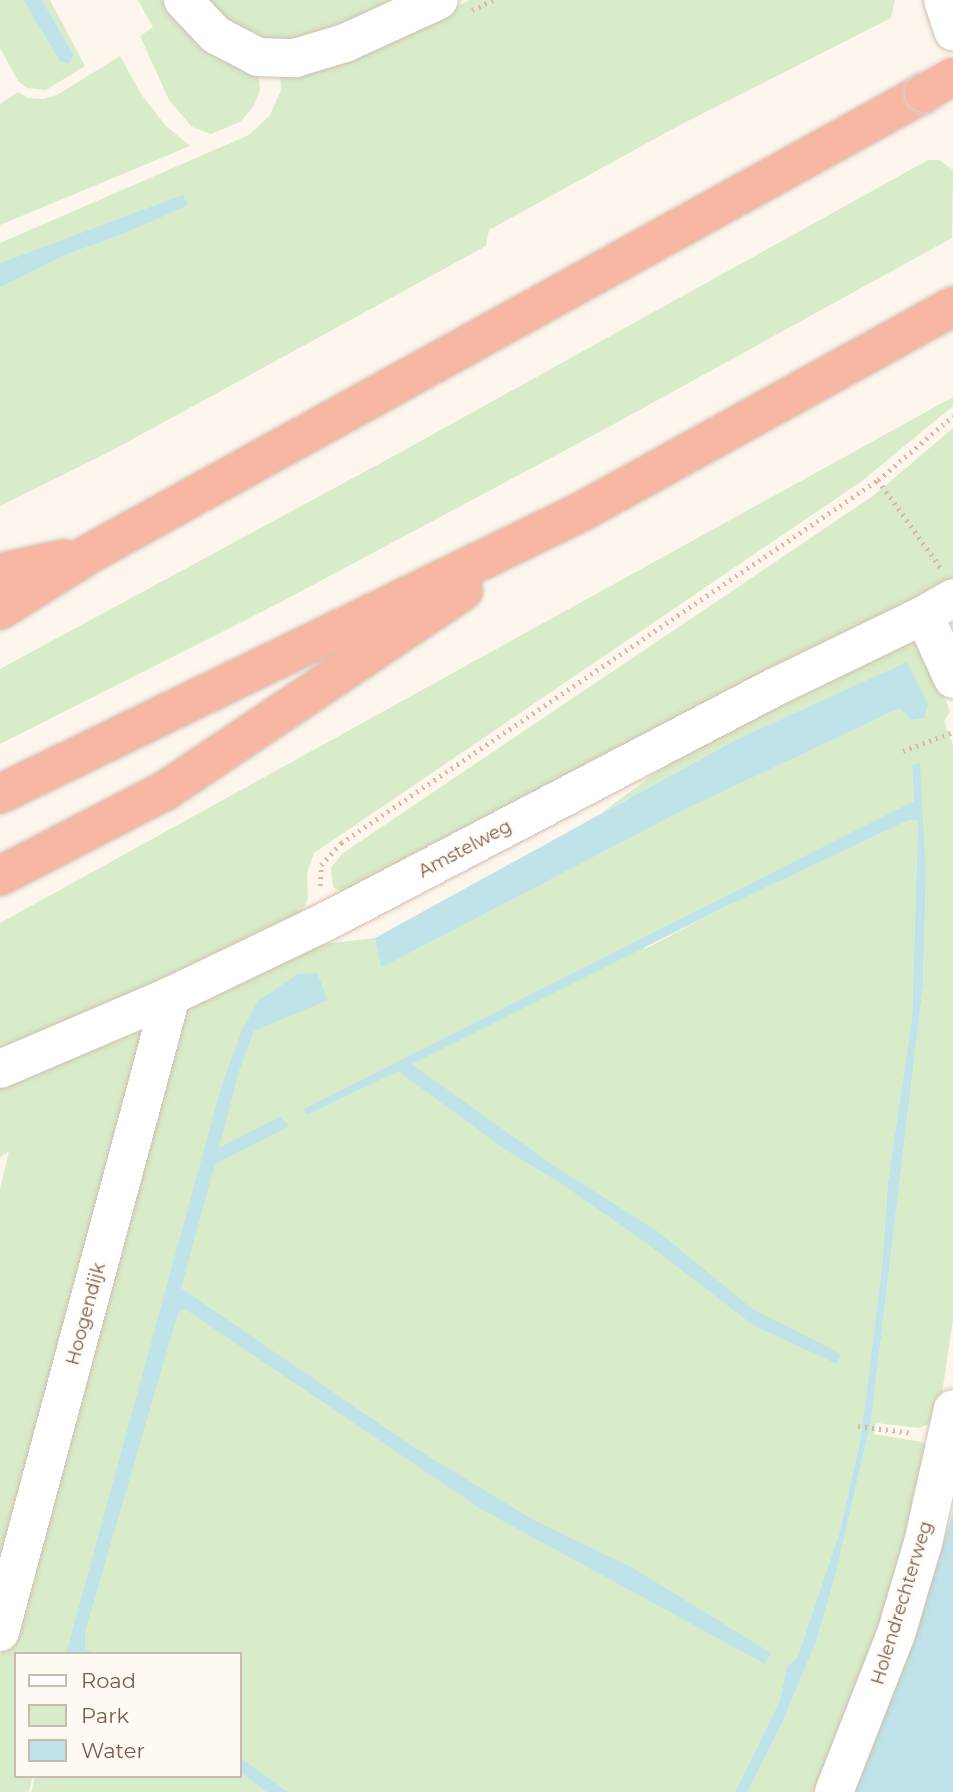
<!DOCTYPE html>
<html>
<head>
<meta charset="utf-8">
<style>
  body { margin:0 }
  #map { position:relative; width:953px; height:1792px; overflow:hidden; background:#fdf6ec; font-family:Montserrat,sans-serif }
  div>[style] { position:absolute }
  .green>* { inset:0; background:#d8ecc9 }
  .water>* { inset:0; background:#bfe3e8 }
  .path>* { height:4.5px; margin-top:-2.25px; transform-origin:0; background:repeating-linear-gradient(90deg,#d9b8a5 0 2px,transparent 0 7px) }
  .roads { filter:drop-shadow(0 0 2px #d1beb0) drop-shadow(0 0 2px #d1beb0) }
  .minor>* { height:38px; margin:-19px; padding:0 19px; transform-origin:19px; border-radius:19px; background:#fff }
  .highway>* { height:38px; margin:-19px; padding:0 19px; transform-origin:19px; border-radius:19px; background:#f7b7a3 }
  .bridges { filter:drop-shadow(0 0 2px #dad1cd) drop-shadow(0 0 2px #dad1cd) }
  .highway-bridge>* { height:38px; margin:-19px; padding:0 19px; transform-origin:19px; border-radius:19px; background:#f7b7a3 }
  span { translate:-50% -50%; white-space:nowrap; text-align:center; line-height:1.15; -webkit-text-stroke:5px #fffaf3; paint-order:stroke }
  .street-label { font-size:18px; color:#7a5c4d }
  .legend { position:absolute; left:14px; top:1652px; width:228px; height:126px; box-sizing:border-box; background:#fffaf3; border:2px solid #cabbb1; margin:0; padding:9px 12px; list-style:none; font-size:21px; color:#7a5c4d }
  .legend li { display:flex; align-items:center; gap:14px; height:35px }
  .legend b { width:35px; border:2px solid #cabbb1 }
</style>
</head>
<body>
<div id="map">
  <div class="green">
    <i style="clip-path:polygon(0 0,23px 0,60px 62px,69px 64px,74px 55px,42px 0,50px 0,85px 66px,46px 90px,27px 88px,18px 81px,0 48px)"></i>
    <i style="clip-path:polygon(138px 0,167px 0,258px 71px,260px 90px,254px 106px,240px 122px,211px 134px,192px 127px,169px 100px,140px 36px,153px 27px)"></i>
    <i style="clip-path:polygon(195px 0,407px 0,330px 35px,260px 44px)"></i>
    <i style="clip-path:polygon(470px 0,895px 0,891px 18px,680px 125px,489px 230px,486px 246px,109px 452px,0 506px,0 287px,68px 254px,121px 235px,187px 204px,183px 196px,0 263px,0 243px,249px 135px,270px 115px,281px 90px,280px 72px,417px 25px)"></i>
    <i style="clip-path:polygon(120px 56px,141px 94px,166px 126px,190px 146px,0 225px,0 104px,18px 92px,28px 98px,43px 99px,57px 95px)"></i>
    <i style="clip-path:polygon(928px 160px,939px 160px,953px 170px,952px 238px,605px 429px,281px 602px,0 744px,0 669px,401px 452px)"></i>
    <i style="clip-path:polygon(953px 397px,953px 406px,862px 481px,314px 853px,307px 873px,308px 899px,299px 916px,0 1057px,0 923px)"></i>
    <i style="clip-path:polygon(953px 428px,953px 582px,341px 892px,333px 887px,331px 868px,343px 853px,873px 496px)"></i>
    <i style="clip-path:polygon(900px 637px,921px 646px,937px 674px,950px 712px,944px 721px,953px 745px,953px 1320px,938px 1420px,919px 1428px,876px 1423px,874px 1434px,922px 1442px,937px 1454px,827px 1792px,747px 1792px,782px 1723px,816px 1642px,836px 1573px,871px 1421px,923px 986px,926px 877px,912px 765px,914px 801px,639px 942px,645px 949px,721px 909px,909px 820px,918px 821px,912px 1018px,888px 1181px,882px 1267px,861px 1436px,840px 1531px,797px 1658px,787px 1666px,780px 1700px,735px 1792px,31px 1792px,35px 1776px,240px 1776px,240px 1654px,16px 1654px,16px 1776px,33px 1776px,29px 1792px,0 1792px,0 1656px,178px 1008px,308px 946px,375px 938px,381px 968px,680px 812px,900px 708px,911px 720px,906px 663px,737px 739px,600px 814px,705px 736px)"></i>
    <i style="clip-path:polygon(149px 1027px,0 1574px,0 1189px,9px 1151px,0 1157px,0 1088px)"></i>
  </div>
  <div class="water">
    <i style="clip-path:polygon(23px 0,42px 0,74px 55px,69px 64px,60px 62px)"></i>
    <i style="clip-path:polygon(183px 195px,188px 205px,121px 235px,68px 254px,0 287px,0 263px)"></i>
    <i style="clip-path:polygon(907px 662px,928px 704px,924px 718px,911px 720px,900px 708px,680px 812px,381px 968px,375px 938px,737px 739px)"></i>
    <i style="clip-path:polygon(920px 763px,926px 877px,923px 986px,871px 1421px,836px 1573px,816px 1642px,782px 1723px,747px 1792px,735px 1792px,780px 1700px,787px 1666px,797px 1658px,840px 1531px,861px 1436px,882px 1267px,888px 1181px,912px 1018px,918px 821px,909px 820px,721px 909px,412px 1064px,554px 1166px,657px 1231px,754px 1310px,841px 1354px,837px 1364px,753px 1325px,645px 1242px,559px 1182px,506px 1150px,398px 1071px,307px 1115px,304px 1109px,914px 801px,912px 765px)"></i>
    <i style="clip-path:polygon(317px 973px,328px 1000px,254px 1031px,239px 1071px,219px 1148px,280px 1117px,289px 1126px,215px 1164px,181px 1288px,415px 1448px,535px 1521px,633px 1568px,771px 1653px,765px 1664px,481px 1509px,185px 1309px,178px 1313px,85px 1632px,85px 1648px,94px 1654px,66px 1654px,220px 1091px,241px 1032px,258px 1001px,298px 974px)"></i>
    <i style="clip-path:polygon(953px 1512px,953px 1792px,850px 1792px,915px 1635px)"></i>
    <i style="clip-path:polygon(240px 1758px,288px 1792px,267px 1792px,240px 1772px)"></i>
  </div>
  <div class="path">
    <i style="left:472px;top:10px;width:23px;rotate:-25deg"></i>
    <i style="left:878px;top:480px;width:108px;rotate:54.4deg"></i>
    <i style="left:903px;top:751px;width:53px;rotate:-20.8deg"></i>
    <i style="left:320px;top:886px;width:21px;rotate:-87deg"></i>
    <i style="left:321px;top:865px;width:30px;rotate:-48deg"></i>
    <i style="left:341px;top:843px;width:648px;rotate:-34.06deg"></i>
    <i style="left:878px;top:480px;width:99px;rotate:-40.5deg"></i>
    <i style="left:858px;top:1426px;width:55px;rotate:7.3deg"></i>
  </div>
  <div class="roads">
    <div class="minor">
      <i style="left:183px;top:0;width:48px;rotate:46.7deg"></i>
      <i style="left:216px;top:35px;width:47px;rotate:27.6deg"></i>
      <i style="left:258px;top:57px;width:37px;rotate:2deg"></i>
      <i style="left:295px;top:58px;width:52px;rotate:-16.7deg"></i>
      <i style="left:345px;top:43px;width:103px;rotate:-24.6deg"></i>
      <i style="left:943px;top:0;width:33px;rotate:72deg"></i>
      <i style="left:924px;top:615px;width:70px;rotate:65.6deg"></i>
      <i style="left:0;top:1069px;width:186px;rotate:-23.1deg"></i>
      <i style="left:171px;top:996px;width:171px;rotate:-25.7deg"></i>
      <i style="left:325px;top:922px;width:505px;rotate:-27.58deg"></i>
      <i style="left:773px;top:688px;width:168px;rotate:-25.8deg"></i>
      <i style="left:924px;top:615px;width:34px;rotate:-30deg"></i>
      <i style="left:0;top:1632px;width:659px;rotate:-74.95deg"></i>
      <i style="left:834px;top:1792px;width:170px;rotate:-68.6deg"></i>
      <i style="left:896px;top:1634px;width:95px;rotate:-73.5deg"></i>
      <i style="left:923px;top:1543px;width:137px;rotate:-77.4deg"></i>
    </div>
    <div class="highway">
      <i style="left:0;top:573px;width:65px;rotate:-12.5deg"></i>
      <i style="left:0;top:610px;width:105px;rotate:-32.2deg"></i>
      <i style="left:89px;top:554px;width:954px;rotate:-28.9deg"></i>
      <i style="left:0;top:794px;width:646px;rotate:-25.89deg"></i>
      <i style="left:581px;top:512px;width:425px;rotate:-28.9deg"></i>
      <i style="left:0;top:876px;width:186px;rotate:-27.3deg"></i>
      <i style="left:165px;top:791px;width:359px;rotate:-33.9deg"></i>
    </div>
  </div>
  <div class="bridges">
    <div class="highway-bridge">
      <i style="left:924px;top:93px;width:33px;rotate:-29deg"></i>
    </div>
  </div>
  <div class="street-label">
    <span style="left:465px;top:849px;rotate:-28deg">Amstelweg</span>
    <span style="left:86px;top:1314px;rotate:-75deg">Hoogendijk</span>
    <span style="left:902px;top:1603px;rotate:-73deg">Holendrechterweg</span>
  </div>
  <ul class="legend">
  <li><b style="height:9px;background:#fff"></b>Road</li>
  <li><b style="height:19px;background:#d8ecc9"></b>Park</li>
  <li><b style="height:19px;background:#bfe3e8"></b>Water</li>
  </ul>
</div>
</body>
</html>
